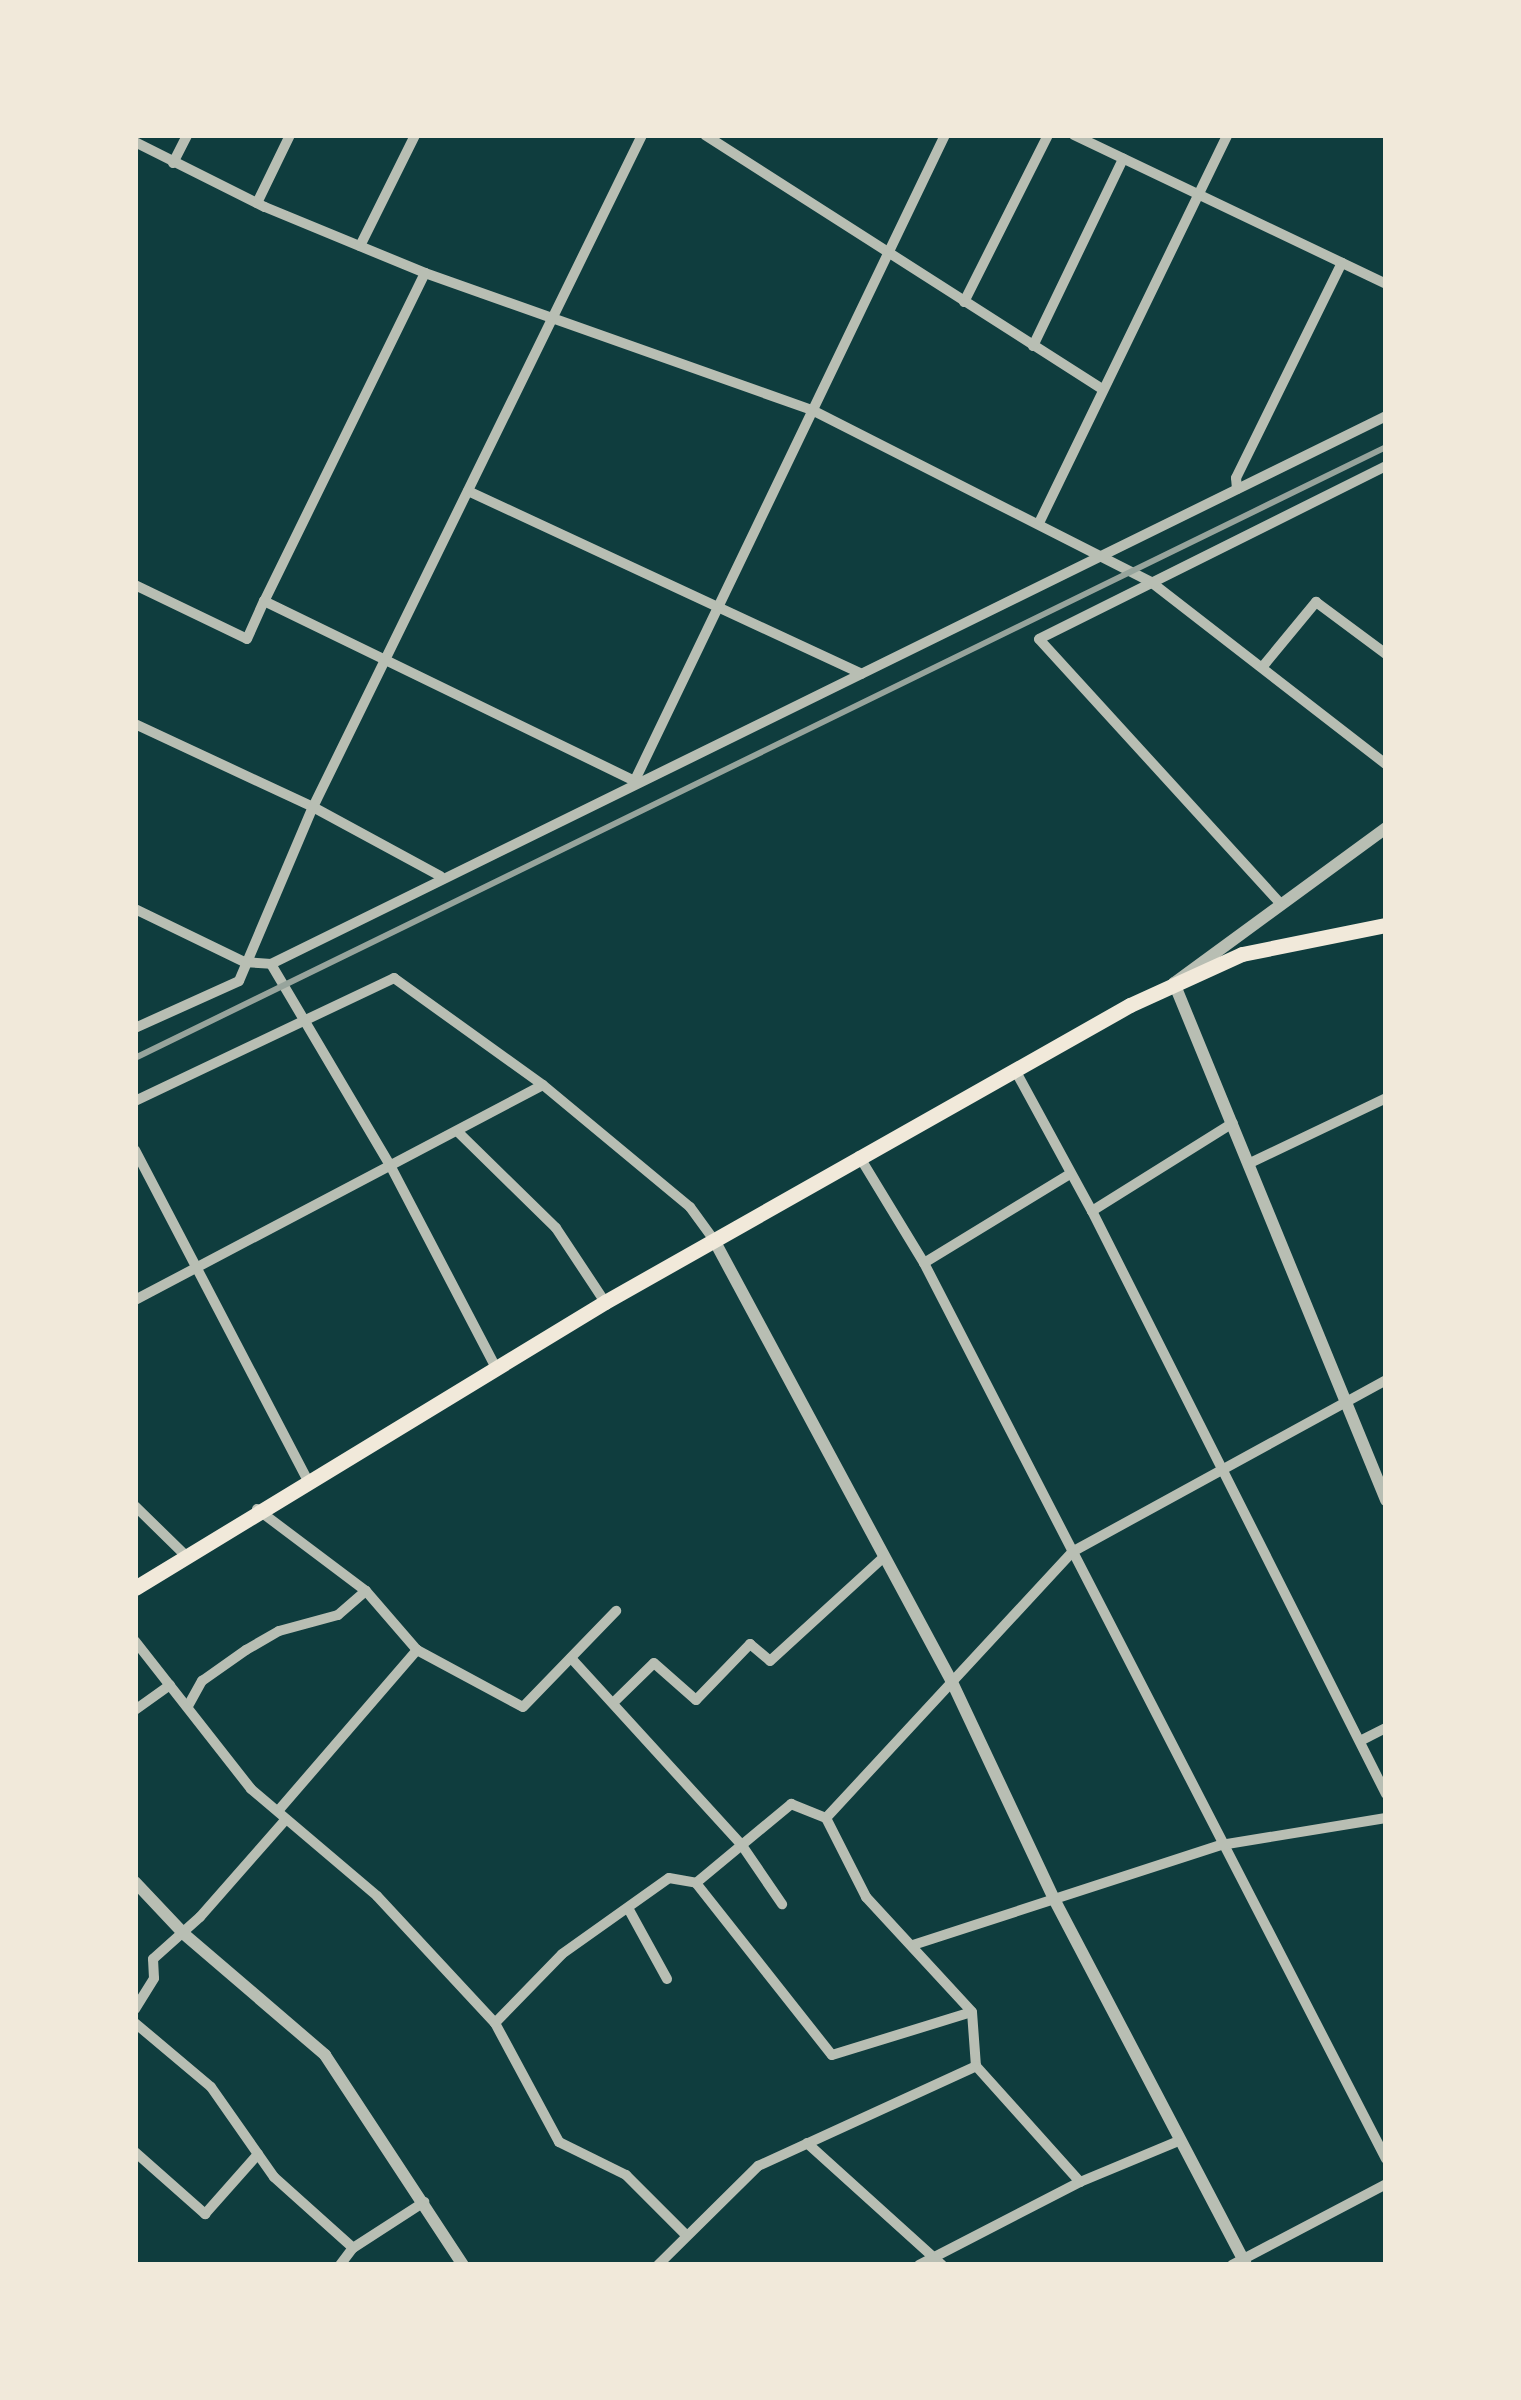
<!DOCTYPE html>
<html>
<head>
<meta charset="utf-8">
<style>
  body { margin:0 }
  #map { position:relative; width:1521px; height:2400px; overflow:hidden; background:#0f3d3e; font-family:"Golos Text",sans-serif }
  div>[style] { position:absolute }
  .minor>* { height:10px; margin:-5px; padding:0 5px; transform-origin:5px; border-radius:5px; background:#b8beb3 }
  .tertiary>* { height:12px; margin:-6px; padding:0 6px; transform-origin:6px; border-radius:6px; background:#b8beb3 }
  .primary>* { height:15px; margin:-7.5px; padding:0 7.5px; transform-origin:7.5px; border-radius:7.5px; background:#f1e9da }
  .rail>* { height:6px; margin:-3px; padding:0 3px; transform-origin:3px; border-radius:3px; background:#97a49c }
  span { translate:-50% -50%; white-space:nowrap; text-align:center; line-height:1.15; -webkit-text-stroke:8px #f1e9da; paint-order:stroke }
  .frame { position:absolute; inset:0; border:138px solid #f1e9da; pointer-events:none }
</style>
</head>
<body>
<div id="map">
  <div class="minor">
    <i style="left:705px;top:135px;width:471px;rotate:32.6deg"></i>
    <i style="left:1074px;top:135px;width:346px;rotate:25.5deg"></i>
    <i style="left:135px;top:142px;width:145px;rotate:26.6deg"></i>
    <i style="left:265px;top:207px;width:173px;rotate:22.4deg"></i>
    <i style="left:425px;top:273px;width:413px;rotate:19.5deg"></i>
    <i style="left:814px;top:411px;width:378px;rotate:26.9deg"></i>
    <i style="left:1151px;top:582px;width:297px;rotate:37.8deg"></i>
    <i style="left:173px;top:163px;width:31px;rotate:-63deg"></i>
    <i style="left:257px;top:203px;width:76px;rotate:-64.1deg"></i>
    <i style="left:360px;top:246px;width:124px;rotate:-63.6deg"></i>
    <i style="left:425px;top:273px;width:365px;rotate:116.1deg"></i>
    <i style="left:264px;top:601px;width:412px;rotate:25.9deg"></i>
    <i style="left:964px;top:302px;width:187px;rotate:-63.3deg"></i>
    <i style="left:1033px;top:346px;width:208px;rotate:-64.3deg"></i>
    <i style="left:1237px;top:489px;width:11px;rotate:-95deg"></i>
    <i style="left:1236px;top:478px;width:240px;rotate:-63.8deg"></i>
    <i style="left:468px;top:491px;width:434px;rotate:24.9deg"></i>
    <i style="left:1039px;top:523px;width:431px;rotate:-64.1deg"></i>
    <i style="left:135px;top:585px;width:124px;rotate:25.7deg"></i>
    <i style="left:247px;top:639px;width:42px;rotate:-65.9deg"></i>
    <i style="left:1264px;top:665px;width:82px;rotate:-50.5deg"></i>
    <i style="left:1316px;top:602px;width:87px;rotate:36.6deg"></i>
    <i style="left:135px;top:724px;width:196px;rotate:25deg"></i>
    <i style="left:313px;top:807px;width:145px;rotate:28.5deg"></i>
    <i style="left:635px;top:780px;width:716px;rotate:-64.33deg"></i>
    <i style="left:1280px;top:903px;width:357px;rotate:-132.4deg"></i>
    <i style="left:1039px;top:639px;width:388px;rotate:-26.5deg"></i>
    <i style="left:135px;top:909px;width:121px;rotate:25.9deg"></i>
    <i style="left:244px;top:962px;width:27px;rotate:4deg"></i>
    <i style="left:271px;top:964px;width:1242px;rotate:-26.17deg"></i>
    <i style="left:271px;top:964px;width:236px;rotate:59.4deg"></i>
    <i style="left:391px;top:1167px;width:225px;rotate:62.4deg"></i>
    <i style="left:135px;top:1028px;width:114px;rotate:-24.3deg"></i>
    <i style="left:239px;top:981px;width:189px;rotate:-67deg"></i>
    <i style="left:313px;top:807px;width:748px;rotate:-63.91deg"></i>
    <i style="left:1015px;top:1070px;width:161px;rotate:61.4deg"></i>
    <i style="left:1092px;top:1211px;width:653px;rotate:63.24deg"></i>
    <i style="left:135px;top:1101px;width:287px;rotate:-25.4deg"></i>
    <i style="left:394px;top:978px;width:183px;rotate:35.7deg"></i>
    <i style="left:543px;top:1085px;width:191px;rotate:39.7deg"></i>
    <i style="left:690px;top:1207px;width:41px;rotate:54deg"></i>
    <i style="left:458px;top:1132px;width:137px;rotate:44.4deg"></i>
    <i style="left:556px;top:1228px;width:89px;rotate:56.5deg"></i>
    <i style="left:135px;top:1150px;width:371px;rotate:62.4deg"></i>
    <i style="left:859px;top:1156px;width:125px;rotate:58.7deg"></i>
    <i style="left:924px;top:1263px;width:1008px;rotate:62.72deg"></i>
    <i style="left:1250px;top:1163px;width:151px;rotate:-25.5deg"></i>
    <i style="left:1092px;top:1211px;width:166px;rotate:-32deg"></i>
    <i style="left:924px;top:1263px;width:171px;rotate:-31.4deg"></i>
    <i style="left:135px;top:1300px;width:461px;rotate:-27.8deg"></i>
    <i style="left:135px;top:1506px;width:67px;rotate:44.4deg"></i>
    <i style="left:257px;top:1509px;width:136px;rotate:37deg"></i>
    <i style="left:366px;top:1591px;width:78px;rotate:49.2deg"></i>
    <i style="left:417px;top:1650px;width:120px;rotate:28.3deg"></i>
    <i style="left:523px;top:1707px;width:134px;rotate:-45.9deg"></i>
    <i style="left:135px;top:1641px;width:188px;rotate:51.9deg"></i>
    <i style="left:251px;top:1789px;width:165px;rotate:40.3deg"></i>
    <i style="left:377px;top:1896px;width:173px;rotate:47.1deg"></i>
    <i style="left:495px;top:2023px;width:135px;rotate:61.7deg"></i>
    <i style="left:559px;top:2142px;width:75px;rotate:26.2deg"></i>
    <i style="left:626px;top:2175px;width:85px;rotate:45deg"></i>
    <i style="left:571px;top:1658px;width:252px;rotate:47.6deg"></i>
    <i style="left:741px;top:1844px;width:73px;rotate:55.7deg"></i>
    <i style="left:613px;top:1703px;width:57px;rotate:-44.3deg"></i>
    <i style="left:654px;top:1663px;width:56px;rotate:41.4deg"></i>
    <i style="left:696px;top:1700px;width:78px;rotate:-46deg"></i>
    <i style="left:750px;top:1644px;width:26px;rotate:40deg"></i>
    <i style="left:770px;top:1661px;width:154px;rotate:-42.4deg"></i>
    <i style="left:188px;top:1706px;width:29px;rotate:-61deg"></i>
    <i style="left:202px;top:1681px;width:54px;rotate:-35.2deg"></i>
    <i style="left:246px;top:1650px;width:38px;rotate:-30deg"></i>
    <i style="left:279px;top:1631px;width:61px;rotate:-15.2deg"></i>
    <i style="left:338px;top:1615px;width:37px;rotate:-41deg"></i>
    <i style="left:135px;top:1710px;width:43px;rotate:-35.5deg"></i>
    <i style="left:1360px;top:1741px;width:29px;rotate:-27deg"></i>
    <i style="left:278px;top:1811px;width:213px;rotate:-49.2deg"></i>
    <i style="left:826px;top:1818px;width:362px;rotate:-47.2deg"></i>
    <i style="left:1072px;top:1552px;width:358px;rotate:-28.7deg"></i>
    <i style="left:696px;top:1883px;width:219px;rotate:51.7deg"></i>
    <i style="left:832px;top:2055px;width:146px;rotate:-17.1deg"></i>
    <i style="left:628px;top:1908px;width:81px;rotate:61.2deg"></i>
    <i style="left:913px;top:1945px;width:324px;rotate:-18deg"></i>
    <i style="left:1221px;top:1845px;width:167px;rotate:-9.3deg"></i>
    <i style="left:135px;top:2009px;width:36px;rotate:-58deg"></i>
    <i style="left:154px;top:1978px;width:19px;rotate:-93deg"></i>
    <i style="left:153px;top:1959px;width:63px;rotate:-41.8deg"></i>
    <i style="left:200px;top:1917px;width:130px;rotate:-48.7deg"></i>
    <i style="left:135px;top:2023px;width:99px;rotate:40.1deg"></i>
    <i style="left:211px;top:2087px;width:110px;rotate:55deg"></i>
    <i style="left:274px;top:2177px;width:106px;rotate:41.9deg"></i>
    <i style="left:495px;top:2023px;width:96px;rotate:-45.8deg"></i>
    <i style="left:562px;top:1954px;width:131px;rotate:-35.4deg"></i>
    <i style="left:669px;top:1878px;width:27px;rotate:10deg"></i>
    <i style="left:696px;top:1883px;width:124px;rotate:-39.7deg"></i>
    <i style="left:791px;top:1804px;width:38px;rotate:22deg"></i>
    <i style="left:826px;top:1818px;width:89px;rotate:63.1deg"></i>
    <i style="left:866px;top:1897px;width:156px;rotate:47.3deg"></i>
    <i style="left:972px;top:2012px;width:54px;rotate:85.8deg"></i>
    <i style="left:976px;top:2066px;width:156px;rotate:48.1deg"></i>
    <i style="left:807px;top:2143px;width:182px;rotate:42.1deg"></i>
    <i style="left:135px;top:2152px;width:94px;rotate:41.5deg"></i>
    <i style="left:205px;top:2214px;width:80px;rotate:-48.5deg"></i>
    <i style="left:340px;top:2265px;width:21px;rotate:-53deg"></i>
    <i style="left:353px;top:2248px;width:85px;rotate:-32.9deg"></i>
    <i style="left:658px;top:2265px;width:141px;rotate:-44.7deg"></i>
    <i style="left:758px;top:2166px;width:240px;rotate:-24.6deg"></i>
    <i style="left:919px;top:2265px;width:181px;rotate:-27.3deg"></i>
    <i style="left:1080px;top:2182px;width:109px;rotate:-22.6deg"></i>
    <i style="left:1232px;top:2265px;width:174px;rotate:-27.7deg"></i>
  </div>
  <div class="tertiary">
    <i style="left:1386px;top:828px;width:263px;rotate:143.8deg"></i>
    <i style="left:1174px;top:983px;width:559px;rotate:67.7deg"></i>
    <i style="left:714px;top:1240px;width:500px;rotate:61.7deg"></i>
    <i style="left:951px;top:1680px;width:242px;rotate:64.8deg"></i>
    <i style="left:1054px;top:1899px;width:413px;rotate:62.3deg"></i>
    <i style="left:135px;top:1882px;width:71px;rotate:46.7deg"></i>
    <i style="left:184px;top:1934px;width:186px;rotate:40.6deg"></i>
    <i style="left:325px;top:2055px;width:251px;rotate:56.7deg"></i>
  </div>
  <div class="primary">
    <i style="left:135px;top:1588px;width:550px;rotate:-31.32deg"></i>
    <i style="left:605px;top:1302px;width:603px;rotate:-29.5deg"></i>
    <i style="left:1130px;top:1005px;width:123px;rotate:-24.5deg"></i>
    <i style="left:1242px;top:954px;width:147px;rotate:-11.4deg"></i>
  </div>
  <div class="rail">
    <i style="left:135px;top:1058px;width:1392px;rotate:-26.03deg"></i>
  </div>
  <div class="frame"></div>
</div>
</body>
</html>
